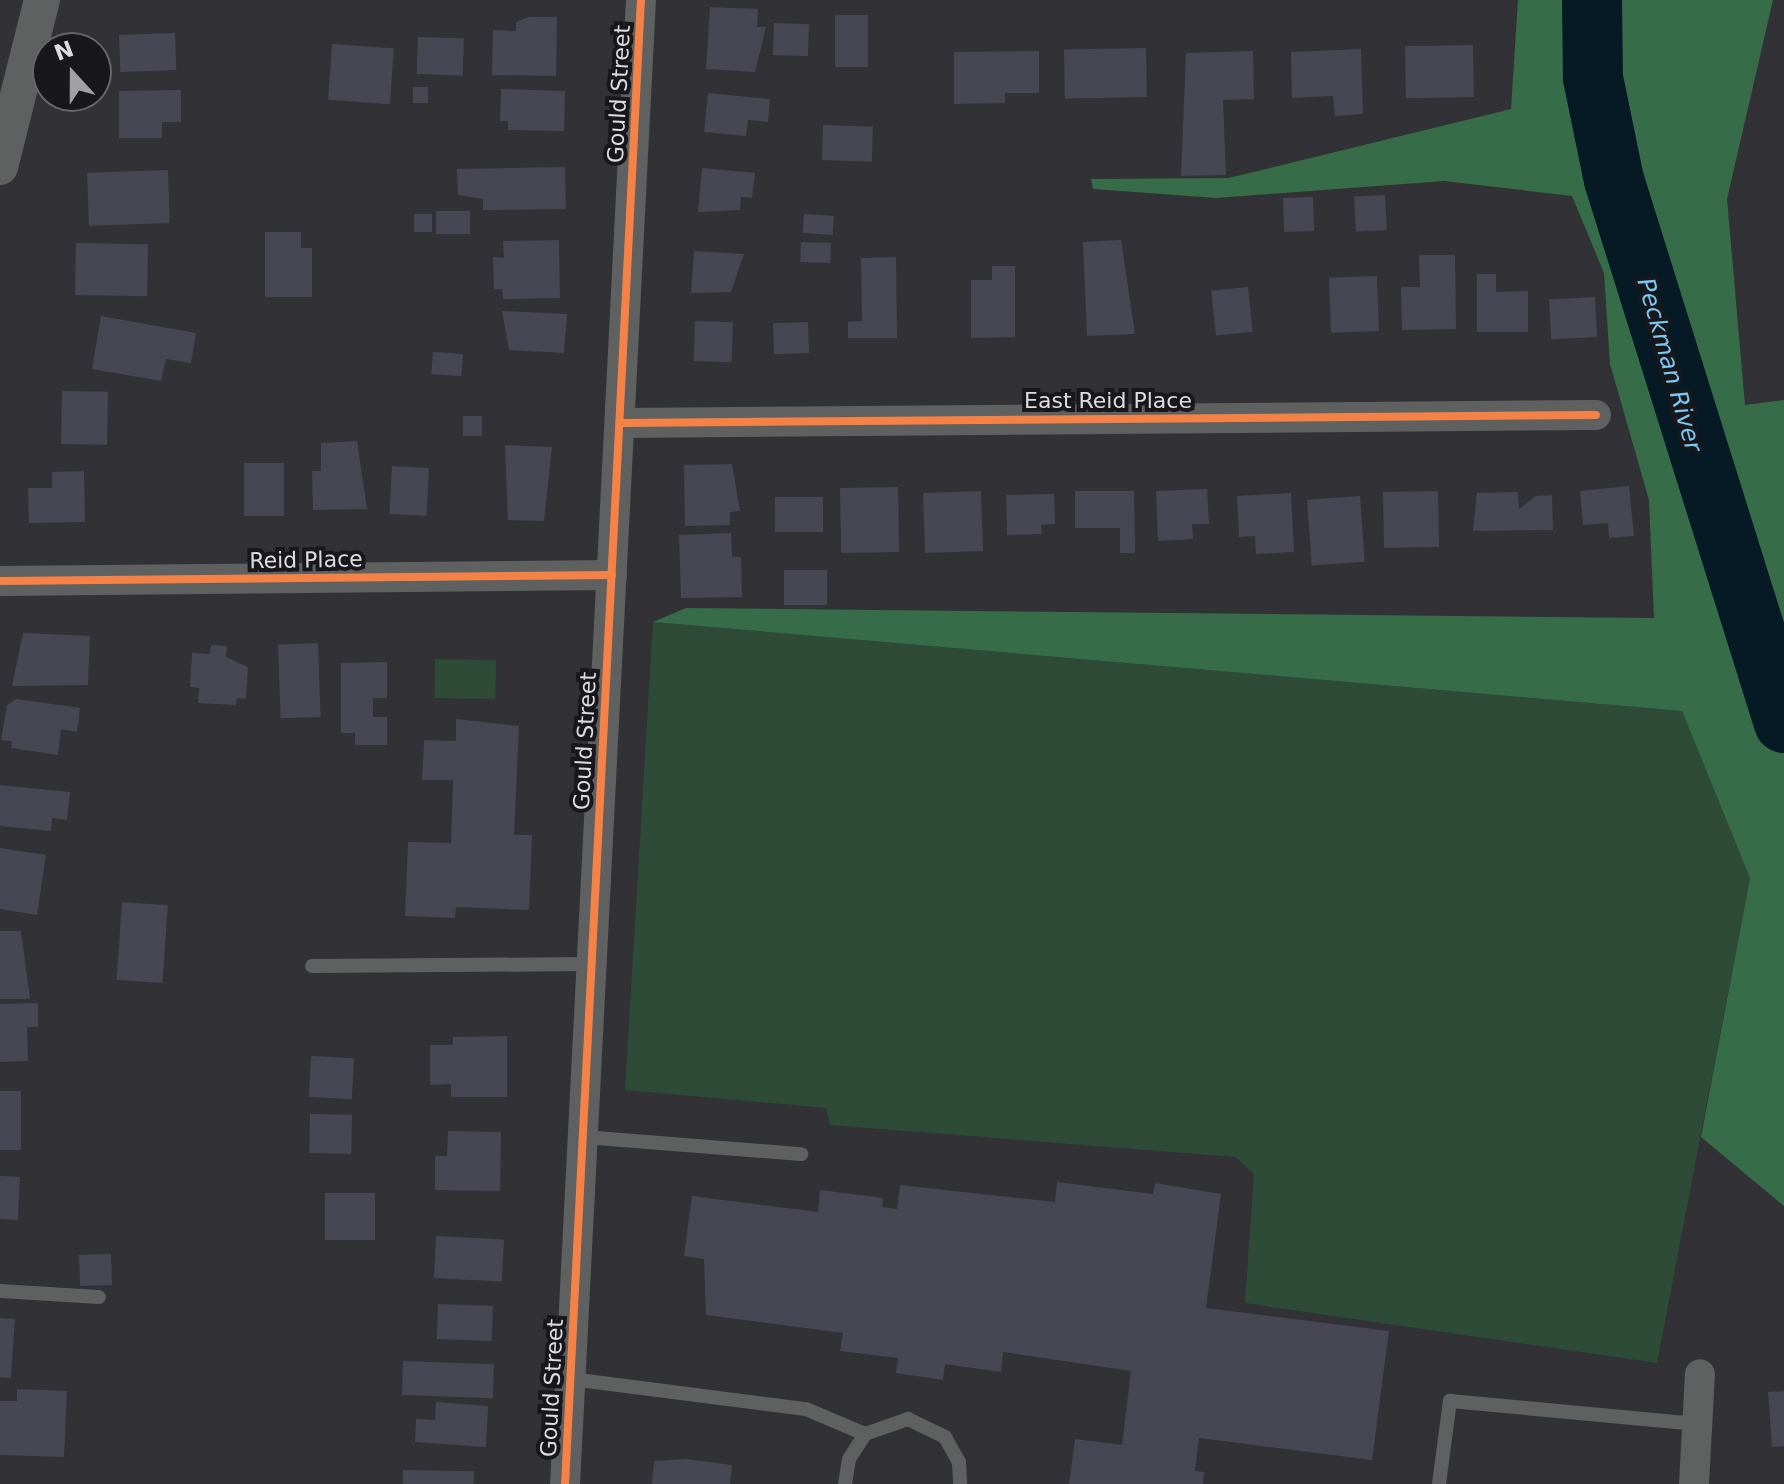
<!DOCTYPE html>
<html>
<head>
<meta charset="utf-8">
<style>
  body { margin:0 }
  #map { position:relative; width:1784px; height:1484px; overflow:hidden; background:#313136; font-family:"DejaVu Sans",sans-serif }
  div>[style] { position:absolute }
  .green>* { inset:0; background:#2e4b37; transform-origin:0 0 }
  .forest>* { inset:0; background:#376c48 }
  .river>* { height:60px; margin:-30px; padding:0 30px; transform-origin:30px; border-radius:30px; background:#061a25 }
  .building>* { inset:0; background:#474753; transform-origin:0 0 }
  .service>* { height:14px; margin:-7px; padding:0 7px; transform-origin:7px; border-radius:7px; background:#5f6060 }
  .minor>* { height:30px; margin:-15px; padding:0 15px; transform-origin:15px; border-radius:15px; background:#5f6060 }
  .tertiary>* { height:36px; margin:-18px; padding:0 18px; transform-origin:18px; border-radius:18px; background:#5f6060 }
  .cycleway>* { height:8px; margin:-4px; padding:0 4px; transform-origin:4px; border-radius:4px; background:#f48246 }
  span { translate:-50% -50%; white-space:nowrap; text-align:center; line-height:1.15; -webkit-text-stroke:8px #18181c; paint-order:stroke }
  .street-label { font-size:22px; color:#dcdce1 }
  .water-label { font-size:24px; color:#7ac9f3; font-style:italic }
  .north { position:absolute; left:32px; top:32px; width:80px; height:80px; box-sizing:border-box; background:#18181c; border:2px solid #66666b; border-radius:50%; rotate:339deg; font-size:22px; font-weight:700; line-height:32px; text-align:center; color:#dcdce1 }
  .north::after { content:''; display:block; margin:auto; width:28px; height:36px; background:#a0a0a5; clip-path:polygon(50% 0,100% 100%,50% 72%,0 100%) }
</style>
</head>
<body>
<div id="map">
  <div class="green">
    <i style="clip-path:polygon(653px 622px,1682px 711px,1750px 878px,1657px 1363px,1245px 1303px,1254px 1174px,1236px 1157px,830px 1125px,826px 1108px,625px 1090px)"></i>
    <i style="left:435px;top:659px;width:61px;height:39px;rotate:1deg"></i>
  </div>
  <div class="forest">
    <i style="clip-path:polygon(1518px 0,1773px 0,1727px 199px,1745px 405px,1784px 400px,1784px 1206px,1701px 1137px,1750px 878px,1682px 711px,653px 622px,686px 608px,1654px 618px,1649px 500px,1610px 364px,1604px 273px,1572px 196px,1444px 181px,1216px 198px,1093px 189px,1091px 179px,1229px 178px,1511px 109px)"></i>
  </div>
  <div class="river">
    <i style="left:1592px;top:0;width:78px;rotate:89.3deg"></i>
    <i style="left:1593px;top:78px;width:104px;rotate:78.4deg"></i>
    <i style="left:1614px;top:180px;width:569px;rotate:72.62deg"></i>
  </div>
  <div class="building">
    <i style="clip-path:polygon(710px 7px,758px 9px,757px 27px,766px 27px,755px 72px,706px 69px)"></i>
    <i style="left:835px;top:15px;width:33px;height:52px"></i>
    <i style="clip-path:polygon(529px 17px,557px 17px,556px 76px,492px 75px,493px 30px,516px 31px,516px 22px)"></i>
    <i style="left:774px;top:23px;width:35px;height:32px;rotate:2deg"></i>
    <i style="left:175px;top:33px;width:37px;height:56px;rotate:88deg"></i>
    <i style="left:418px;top:37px;width:46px;height:37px;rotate:2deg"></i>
    <i style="left:332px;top:44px;width:62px;height:56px;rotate:4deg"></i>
    <i style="left:1473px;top:45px;width:52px;height:68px;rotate:89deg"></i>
    <i style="left:1146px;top:48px;width:49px;height:82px;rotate:89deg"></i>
    <i style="clip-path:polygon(1361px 49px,1363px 114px,1335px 116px,1333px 96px,1292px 98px,1291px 52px)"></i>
    <i style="clip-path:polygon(1039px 51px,1039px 93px,1005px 93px,1005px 103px,954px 104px,954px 52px)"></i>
    <i style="clip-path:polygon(1253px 51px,1254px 99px,1223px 100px,1226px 175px,1181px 176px,1186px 53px)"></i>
    <i style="left:413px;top:87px;width:15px;height:16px"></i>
    <i style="clip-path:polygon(501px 89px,565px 91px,564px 131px,508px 130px,508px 121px,500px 121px)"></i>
    <i style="clip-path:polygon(181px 90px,181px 122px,162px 122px,162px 138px,119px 138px,119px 91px)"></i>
    <i style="clip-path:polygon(708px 93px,770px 99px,768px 122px,748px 120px,746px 136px,704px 132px)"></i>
    <i style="left:823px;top:125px;width:50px;height:35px;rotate:2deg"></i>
    <i style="clip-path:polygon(565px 167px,566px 209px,483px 210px,483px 199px,458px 195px,457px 169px)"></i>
    <i style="clip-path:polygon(702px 168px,755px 173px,752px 198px,741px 197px,740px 210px,698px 212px)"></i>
    <i style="left:168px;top:170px;width:53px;height:81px;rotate:88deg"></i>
    <i style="left:1385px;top:195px;width:35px;height:31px;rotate:87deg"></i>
    <i style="left:1313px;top:197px;width:34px;height:30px;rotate:88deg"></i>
    <i style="left:436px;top:211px;width:34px;height:23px"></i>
    <i style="left:414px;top:214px;width:18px;height:18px"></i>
    <i style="left:804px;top:214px;width:30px;height:19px;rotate:4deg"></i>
    <i style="clip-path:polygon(265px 232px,301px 232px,301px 248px,312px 248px,312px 297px,265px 297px)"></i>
    <i style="clip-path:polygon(559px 240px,560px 298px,503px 299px,502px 289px,494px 289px,493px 257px,504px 258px,503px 241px)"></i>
    <i style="clip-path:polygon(1121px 240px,1135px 334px,1087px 336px,1083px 242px)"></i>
    <i style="left:801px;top:242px;width:30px;height:20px;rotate:2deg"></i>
    <i style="left:76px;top:243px;width:72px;height:52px;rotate:1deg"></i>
    <i style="clip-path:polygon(694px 251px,744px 254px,731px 292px,691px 293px)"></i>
    <i style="clip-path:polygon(1419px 255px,1455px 255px,1456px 329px,1402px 330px,1401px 287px,1420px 287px)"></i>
    <i style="clip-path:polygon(896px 257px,897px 338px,848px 338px,848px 322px,862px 321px,861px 258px)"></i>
    <i style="clip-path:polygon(992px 266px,1015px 266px,1015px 337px,971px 338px,971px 280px,992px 280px)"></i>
    <i style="clip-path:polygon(1477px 274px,1496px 274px,1496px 292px,1528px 291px,1528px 332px,1477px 332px)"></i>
    <i style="left:1377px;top:276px;width:55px;height:48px;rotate:88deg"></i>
    <i style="left:1248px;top:287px;width:45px;height:37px;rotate:84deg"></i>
    <i style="left:1595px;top:297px;width:40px;height:46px;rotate:87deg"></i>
    <i style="clip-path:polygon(502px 311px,567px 314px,564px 353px,509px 350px)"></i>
    <i style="clip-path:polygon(101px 316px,196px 333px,191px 363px,166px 359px,161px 381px,92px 369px)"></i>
    <i style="left:695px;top:321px;width:38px;height:40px;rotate:2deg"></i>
    <i style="left:808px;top:322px;width:31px;height:35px;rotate:88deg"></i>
    <i style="left:433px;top:352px;width:30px;height:22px;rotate:4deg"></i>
    <i style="left:62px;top:391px;width:46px;height:53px;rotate:1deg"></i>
    <i style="left:463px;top:416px;width:19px;height:20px"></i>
    <i style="clip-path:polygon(357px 441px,367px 509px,313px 510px,312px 471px,321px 471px,321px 443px)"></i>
    <i style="clip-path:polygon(505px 445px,552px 447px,544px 521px,508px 520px)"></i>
    <i style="left:244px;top:463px;width:40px;height:53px"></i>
    <i style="clip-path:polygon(732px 464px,740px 511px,730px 512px,730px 525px,685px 526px,684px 465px)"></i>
    <i style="left:392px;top:466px;width:37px;height:48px;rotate:3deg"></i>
    <i style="clip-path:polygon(84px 471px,85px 522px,29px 523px,28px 488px,52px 488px,52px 472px)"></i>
    <i style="clip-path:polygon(1629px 486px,1634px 536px,1609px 538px,1608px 523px,1583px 525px,1580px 491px)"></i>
    <i style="left:898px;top:487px;width:65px;height:58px;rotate:89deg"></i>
    <i style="clip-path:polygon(1207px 489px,1209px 524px,1192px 524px,1193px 539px,1158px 541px,1156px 491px)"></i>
    <i style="left:981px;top:491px;width:60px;height:58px;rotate:88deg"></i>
    <i style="clip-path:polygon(1075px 491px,1134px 491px,1135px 553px,1120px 553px,1120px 528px,1075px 528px)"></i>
    <i style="left:1438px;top:491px;width:56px;height:55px;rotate:89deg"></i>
    <i style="clip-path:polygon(1518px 492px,1519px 509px,1536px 496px,1552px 495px,1553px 530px,1473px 531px,1477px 493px)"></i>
    <i style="clip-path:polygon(1291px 493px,1294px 552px,1256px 554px,1255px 536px,1239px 537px,1237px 496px)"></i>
    <i style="clip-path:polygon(1054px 494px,1055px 524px,1041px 525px,1042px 534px,1007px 535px,1006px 495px)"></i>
    <i style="left:1360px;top:496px;width:66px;height:53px;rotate:86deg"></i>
    <i style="left:775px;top:497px;width:48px;height:35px"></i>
    <i style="clip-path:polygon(731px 533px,732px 557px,741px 557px,742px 597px,681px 598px,679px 535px)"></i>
    <i style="left:784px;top:570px;width:43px;height:35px"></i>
    <i style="clip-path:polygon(23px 633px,90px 636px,88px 685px,12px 686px)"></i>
    <i style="left:318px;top:643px;width:74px;height:40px;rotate:88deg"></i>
    <i style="clip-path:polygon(211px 645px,227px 646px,226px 657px,248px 667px,246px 699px,237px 698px,236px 705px,198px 703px,199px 688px,190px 687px,192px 653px,210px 654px)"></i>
    <i style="clip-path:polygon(387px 662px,387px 698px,373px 698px,373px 717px,387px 717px,387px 745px,355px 745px,355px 733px,341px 733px,341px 663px)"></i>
    <i style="clip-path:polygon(16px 699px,80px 708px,77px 732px,61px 729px,58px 755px,11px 748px,12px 741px,1px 740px,7px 705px)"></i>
    <i style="clip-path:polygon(456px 719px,519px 726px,514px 835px,532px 835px,529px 910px,456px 907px,455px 918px,405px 916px,408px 842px,451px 843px,453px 780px,422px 780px,424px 740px,456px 741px)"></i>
    <i style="clip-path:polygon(0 785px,70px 792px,67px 820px,52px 818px,51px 831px,0 826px)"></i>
    <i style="clip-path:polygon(0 848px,46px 855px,37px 915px,0 909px)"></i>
    <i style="left:122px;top:902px;width:46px;height:78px;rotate:4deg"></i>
    <i style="clip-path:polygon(0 931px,21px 931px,30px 999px,0 999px)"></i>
    <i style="clip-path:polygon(38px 1003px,38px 1027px,27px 1027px,28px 1061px,0 1062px,0 1004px)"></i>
    <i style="clip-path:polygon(507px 1036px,507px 1097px,451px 1097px,451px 1084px,430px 1085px,430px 1045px,453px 1045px,453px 1037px)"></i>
    <i style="left:311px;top:1056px;width:43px;height:41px;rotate:3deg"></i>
    <i style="left:0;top:1091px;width:21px;height:59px"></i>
    <i style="left:310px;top:1114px;width:42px;height:39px;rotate:1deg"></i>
    <i style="clip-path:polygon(448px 1131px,501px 1132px,500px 1191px,435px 1190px,435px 1156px,447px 1156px)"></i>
    <i style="left:0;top:1176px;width:20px;height:43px;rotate:3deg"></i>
    <i style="clip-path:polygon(1057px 1182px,1153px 1194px,1155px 1183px,1221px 1194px,1206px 1308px,1389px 1331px,1372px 1460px,1199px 1438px,1195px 1471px,1204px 1472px,1203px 1484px,1069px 1484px,1075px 1439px,1122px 1445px,1131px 1371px,1003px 1352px,1001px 1372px,945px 1364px,943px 1380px,896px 1373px,898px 1358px,840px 1351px,843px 1333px,706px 1315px,704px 1259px,684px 1256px,692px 1196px,818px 1212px,820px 1190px,883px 1198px,882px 1207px,897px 1209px,900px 1185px,1055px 1202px)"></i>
    <i style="left:325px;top:1193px;width:50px;height:47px"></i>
    <i style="left:436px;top:1236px;width:68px;height:42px;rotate:3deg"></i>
    <i style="left:111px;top:1254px;width:31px;height:32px;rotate:88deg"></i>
    <i style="left:438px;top:1304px;width:55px;height:35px;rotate:2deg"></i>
    <i style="left:0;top:1318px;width:15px;height:59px;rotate:4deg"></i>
    <i style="left:403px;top:1361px;width:91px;height:34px;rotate:2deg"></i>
    <i style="clip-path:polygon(17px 1389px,67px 1391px,64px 1457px,0 1455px,0 1401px,17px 1401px)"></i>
    <i style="clip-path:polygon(1784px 1391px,1784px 1446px,1772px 1447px,1768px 1392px)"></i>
    <i style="clip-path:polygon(436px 1402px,488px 1406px,486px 1447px,415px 1442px,416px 1419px,435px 1420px)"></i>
    <i style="clip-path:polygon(687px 1459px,732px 1465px,730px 1484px,652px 1484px,654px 1461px)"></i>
    <i style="left:403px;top:1470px;width:71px;height:14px;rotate:1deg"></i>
  </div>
  <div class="service">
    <i style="left:312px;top:966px;width:279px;rotate:-0.4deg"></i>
    <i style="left:584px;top:1137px;width:218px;rotate:4.5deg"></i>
    <i style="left:0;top:1291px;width:99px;rotate:3.5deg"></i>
    <i style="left:571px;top:1379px;width:237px;rotate:7.3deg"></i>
    <i style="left:806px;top:1409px;width:64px;rotate:23deg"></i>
    <i style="left:845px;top:1484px;width:25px;rotate:-81deg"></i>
    <i style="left:849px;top:1459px;width:30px;rotate:-57deg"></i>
    <i style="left:865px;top:1434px;width:46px;rotate:-19.2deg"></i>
    <i style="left:908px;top:1419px;width:41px;rotate:25.9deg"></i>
    <i style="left:945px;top:1437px;width:29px;rotate:61deg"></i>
    <i style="left:959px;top:1462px;width:22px;rotate:87deg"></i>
    <i style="left:1439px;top:1484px;width:84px;rotate:-82.5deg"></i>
    <i style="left:1450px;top:1401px;width:248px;rotate:5.3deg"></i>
  </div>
  <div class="minor">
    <i style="left:621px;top:423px;width:975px;rotate:-0.47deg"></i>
    <i style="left:0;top:581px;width:612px;rotate:-0.56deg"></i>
    <i style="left:565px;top:1484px;width:1486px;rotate:-87.07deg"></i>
    <i style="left:1694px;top:1484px;width:110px;rotate:-86.9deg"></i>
  </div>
  <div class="tertiary">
    <i style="left:0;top:167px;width:172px;rotate:-75.9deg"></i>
  </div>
  <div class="cycleway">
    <i style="left:621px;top:423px;width:975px;rotate:-0.47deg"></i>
    <i style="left:0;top:581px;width:612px;rotate:-0.56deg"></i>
    <i style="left:565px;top:1484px;width:1486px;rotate:-87.07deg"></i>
  </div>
  <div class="street-label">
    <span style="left:619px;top:94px;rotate:-87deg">Gould Street</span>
    <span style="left:1108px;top:401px">East Reid Place</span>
    <span style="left:306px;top:560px;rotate:-1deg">Reid Place</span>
    <span style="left:585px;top:741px;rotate:-87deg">Gould Street</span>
    <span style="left:552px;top:1388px;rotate:-87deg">Gould Street</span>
  </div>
  <div class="water-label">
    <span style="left:1669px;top:365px;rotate:74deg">Peckman River</span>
  </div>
  <div class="north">N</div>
</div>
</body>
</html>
